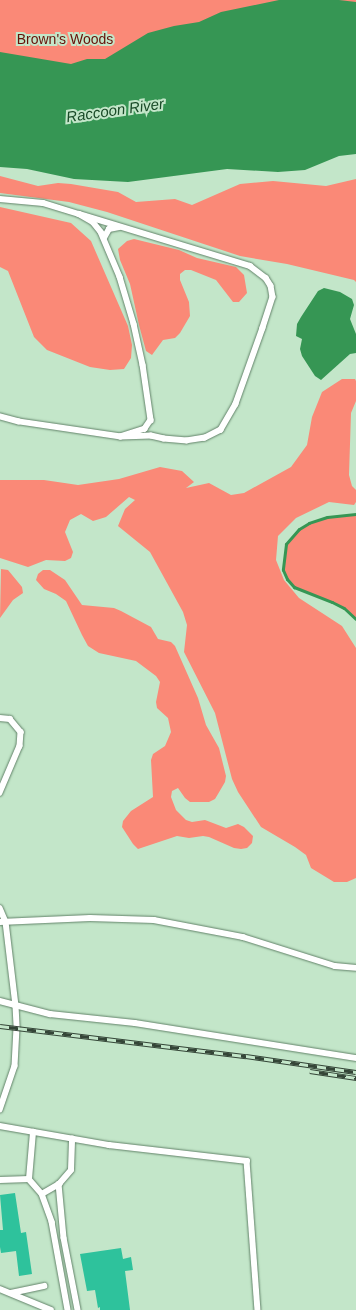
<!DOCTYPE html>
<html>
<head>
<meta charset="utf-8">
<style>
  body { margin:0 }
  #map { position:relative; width:356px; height:1310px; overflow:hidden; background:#c3e6c9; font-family:Arial,sans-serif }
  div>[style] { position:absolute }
  .green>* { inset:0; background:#fa8977 }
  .water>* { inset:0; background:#369654 }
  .stream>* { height:3px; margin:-1.5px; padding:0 1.5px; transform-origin:1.5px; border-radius:1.5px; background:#369654 }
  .building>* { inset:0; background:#2ec29c }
  .roads { filter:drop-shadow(0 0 1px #628369) drop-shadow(0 0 1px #628369) }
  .lane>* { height:5.5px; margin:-2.75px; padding:0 2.75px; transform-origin:2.75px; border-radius:2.75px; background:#fff }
  .rail>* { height:4.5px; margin-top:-2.25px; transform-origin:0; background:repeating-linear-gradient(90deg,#c3e6c9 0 9px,#344537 0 18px); box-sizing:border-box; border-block:1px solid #344537 }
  span { translate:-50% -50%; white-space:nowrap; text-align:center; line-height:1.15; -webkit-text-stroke:4px #c3e6c9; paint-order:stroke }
  .park-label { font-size:14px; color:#651108 }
  .water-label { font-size:15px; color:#1a4b28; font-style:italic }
</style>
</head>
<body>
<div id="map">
  <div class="green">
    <i style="clip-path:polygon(0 0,356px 0,356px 32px,155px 66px,0 68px)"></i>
    <i style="clip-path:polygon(0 176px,38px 186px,58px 183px,71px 184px,118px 192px,136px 202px,175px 199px,192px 205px,240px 184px,273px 181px,326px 186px,356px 179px,356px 282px,354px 280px,287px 264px,240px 256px,107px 212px,69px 202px,0 193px)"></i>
    <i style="clip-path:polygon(0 207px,71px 223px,91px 241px,128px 326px,132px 345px,131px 358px,124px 369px,110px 370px,90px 367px,47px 350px,34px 337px,8px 271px,0 267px)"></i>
    <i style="clip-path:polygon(134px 239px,179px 250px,197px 258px,236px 267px,244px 275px,247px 293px,239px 302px,233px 302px,216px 280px,191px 270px,185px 270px,180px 274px,180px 280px,189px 302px,190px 316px,180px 333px,175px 338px,163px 340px,152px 355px,146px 351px,139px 325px,130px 284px,120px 260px,118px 249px,127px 241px)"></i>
    <i style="clip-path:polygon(342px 379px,355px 379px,356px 381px,356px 401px,351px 413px,349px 475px,352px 486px,356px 490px,356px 502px,354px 505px,329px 502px,296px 518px,278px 536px,276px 560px,284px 580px,299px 598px,342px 626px,356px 648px,356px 878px,347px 882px,334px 882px,311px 868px,306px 855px,295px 847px,261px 827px,238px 792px,232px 779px,215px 713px,184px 652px,187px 625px,183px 612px,150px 552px,118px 526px,125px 509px,135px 500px,129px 497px,106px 517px,93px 521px,81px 514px,70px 520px,65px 532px,73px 552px,71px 558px,65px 561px,46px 560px,28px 567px,0 558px,0 480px,44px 480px,78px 485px,119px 479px,160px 467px,182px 471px,194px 482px,186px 488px,209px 483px,231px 495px,244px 493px,291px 467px,307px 445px,312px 417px,322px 392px)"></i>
    <i style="clip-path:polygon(356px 514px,356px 619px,344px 608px,332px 602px,294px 587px,287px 579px,283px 570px,286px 544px,299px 529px,309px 523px,327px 517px)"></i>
    <i style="clip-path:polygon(1px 569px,8px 570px,22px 587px,23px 593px,13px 600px,0 618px)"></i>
    <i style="clip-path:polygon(43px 570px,50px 570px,65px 580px,82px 605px,114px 608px,121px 611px,151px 627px,158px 639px,171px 642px,175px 646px,198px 698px,206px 725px,219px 748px,226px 776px,225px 782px,218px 794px,215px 799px,209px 802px,190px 802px,185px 798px,178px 788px,172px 791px,171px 797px,176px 810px,186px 820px,192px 822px,205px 820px,226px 828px,238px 824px,244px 827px,253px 836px,252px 843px,247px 848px,241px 849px,234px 848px,209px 837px,203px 836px,189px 838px,177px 836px,138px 849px,133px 844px,122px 827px,123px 821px,131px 811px,153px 797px,151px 760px,153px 754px,165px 746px,171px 732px,168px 718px,157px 708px,156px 702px,160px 682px,156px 676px,136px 661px,99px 653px,88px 646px,82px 635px,66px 601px,56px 594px,44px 589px,36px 580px,38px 574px)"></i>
  </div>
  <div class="water">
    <i style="clip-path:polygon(279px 0,339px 0,356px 2px,356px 154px,339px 156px,305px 170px,278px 172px,227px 169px,128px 182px,74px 179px,27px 169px,0 167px,0 52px,71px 64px,87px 59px,105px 59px,148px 33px,174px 26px,199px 22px,221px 12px)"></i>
    <i style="clip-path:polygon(324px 288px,340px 292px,352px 299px,354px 305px,350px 319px,356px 334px,356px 353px,350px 354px,321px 380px,315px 376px,302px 356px,300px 349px,302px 339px,296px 336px,297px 324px,301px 317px,318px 291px)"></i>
  </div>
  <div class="stream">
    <i style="left:356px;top:514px;width:29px;rotate:174deg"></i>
    <i style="left:327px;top:517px;width:19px;rotate:162deg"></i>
    <i style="left:309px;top:523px;width:12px;rotate:149deg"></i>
    <i style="left:299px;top:529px;width:20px;rotate:131deg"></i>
    <i style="left:286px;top:544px;width:26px;rotate:97deg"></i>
    <i style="left:283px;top:570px;width:10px;rotate:66deg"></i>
    <i style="left:287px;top:579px;width:11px;rotate:49deg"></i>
    <i style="left:294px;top:587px;width:41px;rotate:21.5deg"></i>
    <i style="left:332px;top:602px;width:13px;rotate:27deg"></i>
    <i style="left:344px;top:608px;width:16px;rotate:43deg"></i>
  </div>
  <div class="building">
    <i style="clip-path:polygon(15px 1193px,21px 1233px,26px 1232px,32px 1274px,19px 1276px,16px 1251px,1px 1253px,0 1247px,0 1230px,3px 1230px,0 1195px)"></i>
    <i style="clip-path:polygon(121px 1248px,123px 1259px,131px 1257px,133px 1270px,125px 1271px,130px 1310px,100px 1310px,100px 1307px,98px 1308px,95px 1290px,87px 1291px,80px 1254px)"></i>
  </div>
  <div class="roads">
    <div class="lane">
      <i style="left:0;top:199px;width:43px;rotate:5.3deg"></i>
      <i style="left:43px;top:203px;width:38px;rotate:17deg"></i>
      <i style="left:79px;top:214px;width:16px;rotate:30deg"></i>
      <i style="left:93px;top:222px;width:13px;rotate:51deg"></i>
      <i style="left:101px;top:232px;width:49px;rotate:67.1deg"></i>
      <i style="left:120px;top:277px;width:49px;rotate:73.4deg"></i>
      <i style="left:134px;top:324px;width:42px;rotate:77.6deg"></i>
      <i style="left:143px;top:365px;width:56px;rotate:81.7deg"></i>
      <i style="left:151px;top:420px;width:11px;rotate:124deg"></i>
      <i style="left:145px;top:429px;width:25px;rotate:162deg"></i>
      <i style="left:121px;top:437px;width:103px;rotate:-171.6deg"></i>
      <i style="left:19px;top:422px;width:20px;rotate:-165deg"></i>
      <i style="left:79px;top:214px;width:179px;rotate:16.9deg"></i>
      <i style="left:250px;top:266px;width:20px;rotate:37deg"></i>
      <i style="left:266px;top:278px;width:9px;rotate:58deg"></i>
      <i style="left:271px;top:286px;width:11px;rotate:80deg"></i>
      <i style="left:273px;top:297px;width:33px;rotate:108deg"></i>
      <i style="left:263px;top:328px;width:81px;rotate:109.6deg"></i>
      <i style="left:236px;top:404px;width:30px;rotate:120deg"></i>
      <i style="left:221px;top:430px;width:18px;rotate:153deg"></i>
      <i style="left:205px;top:438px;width:18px;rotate:171deg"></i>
      <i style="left:187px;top:441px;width:23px;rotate:-175deg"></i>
      <i style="left:164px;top:439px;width:13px;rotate:-167deg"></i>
      <i style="left:151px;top:436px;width:30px;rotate:178deg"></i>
      <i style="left:104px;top:238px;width:10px;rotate:-61deg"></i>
      <i style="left:109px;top:229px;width:10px;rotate:-11deg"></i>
      <i style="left:0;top:718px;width:10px;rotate:6deg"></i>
      <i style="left:10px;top:719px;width:17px;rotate:50deg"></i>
      <i style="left:21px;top:732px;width:14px;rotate:94deg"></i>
      <i style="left:20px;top:746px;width:51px;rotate:113.1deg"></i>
      <i style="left:0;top:908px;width:15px;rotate:67deg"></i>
      <i style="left:6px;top:922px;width:85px;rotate:83.2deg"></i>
      <i style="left:16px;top:1006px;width:22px;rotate:87deg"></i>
      <i style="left:17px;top:1028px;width:38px;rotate:93deg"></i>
      <i style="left:15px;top:1066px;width:46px;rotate:108.8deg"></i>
      <i style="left:0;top:922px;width:90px;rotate:-2.5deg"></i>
      <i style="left:90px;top:918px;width:64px;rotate:1.8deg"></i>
      <i style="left:154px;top:920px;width:91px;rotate:10.8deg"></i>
      <i style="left:243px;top:937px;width:96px;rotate:17.5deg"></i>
      <i style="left:335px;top:966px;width:21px;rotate:5deg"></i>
      <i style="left:0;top:1001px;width:52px;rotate:14.6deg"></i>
      <i style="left:50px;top:1014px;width:85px;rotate:6deg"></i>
      <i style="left:135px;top:1023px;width:224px;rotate:9deg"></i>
      <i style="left:0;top:1126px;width:111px;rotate:9.9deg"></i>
      <i style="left:109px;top:1145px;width:139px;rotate:6.6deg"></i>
      <i style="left:247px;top:1161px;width:149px;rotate:85.8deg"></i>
      <i style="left:29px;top:1179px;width:47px;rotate:-85.1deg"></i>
      <i style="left:0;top:1180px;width:29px;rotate:-2deg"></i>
      <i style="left:29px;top:1179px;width:20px;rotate:49deg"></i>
      <i style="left:42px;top:1194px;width:30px;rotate:70deg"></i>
      <i style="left:52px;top:1222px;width:89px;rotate:79.7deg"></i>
      <i style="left:59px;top:1184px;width:54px;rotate:84.7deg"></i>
      <i style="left:64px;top:1238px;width:73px;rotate:79deg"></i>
      <i style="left:42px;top:1194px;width:20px;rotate:-30deg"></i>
      <i style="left:59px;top:1184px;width:18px;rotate:-49deg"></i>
      <i style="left:71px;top:1170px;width:31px;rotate:-88deg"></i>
      <i style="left:0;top:1289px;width:55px;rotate:22.4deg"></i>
      <i style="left:11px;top:1293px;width:34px;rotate:-12deg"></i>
    </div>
  </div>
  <div class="rail">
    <i style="left:0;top:1026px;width:248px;rotate:7deg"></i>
    <i style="left:246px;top:1056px;width:111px;rotate:8.3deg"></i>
    <i style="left:310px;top:1071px;width:47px;rotate:8.7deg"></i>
  </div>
  <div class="park-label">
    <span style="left:65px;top:39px">Brown's Woods</span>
  </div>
  <div class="water-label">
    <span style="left:115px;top:110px;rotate:-8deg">Raccoon River</span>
  </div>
</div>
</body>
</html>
